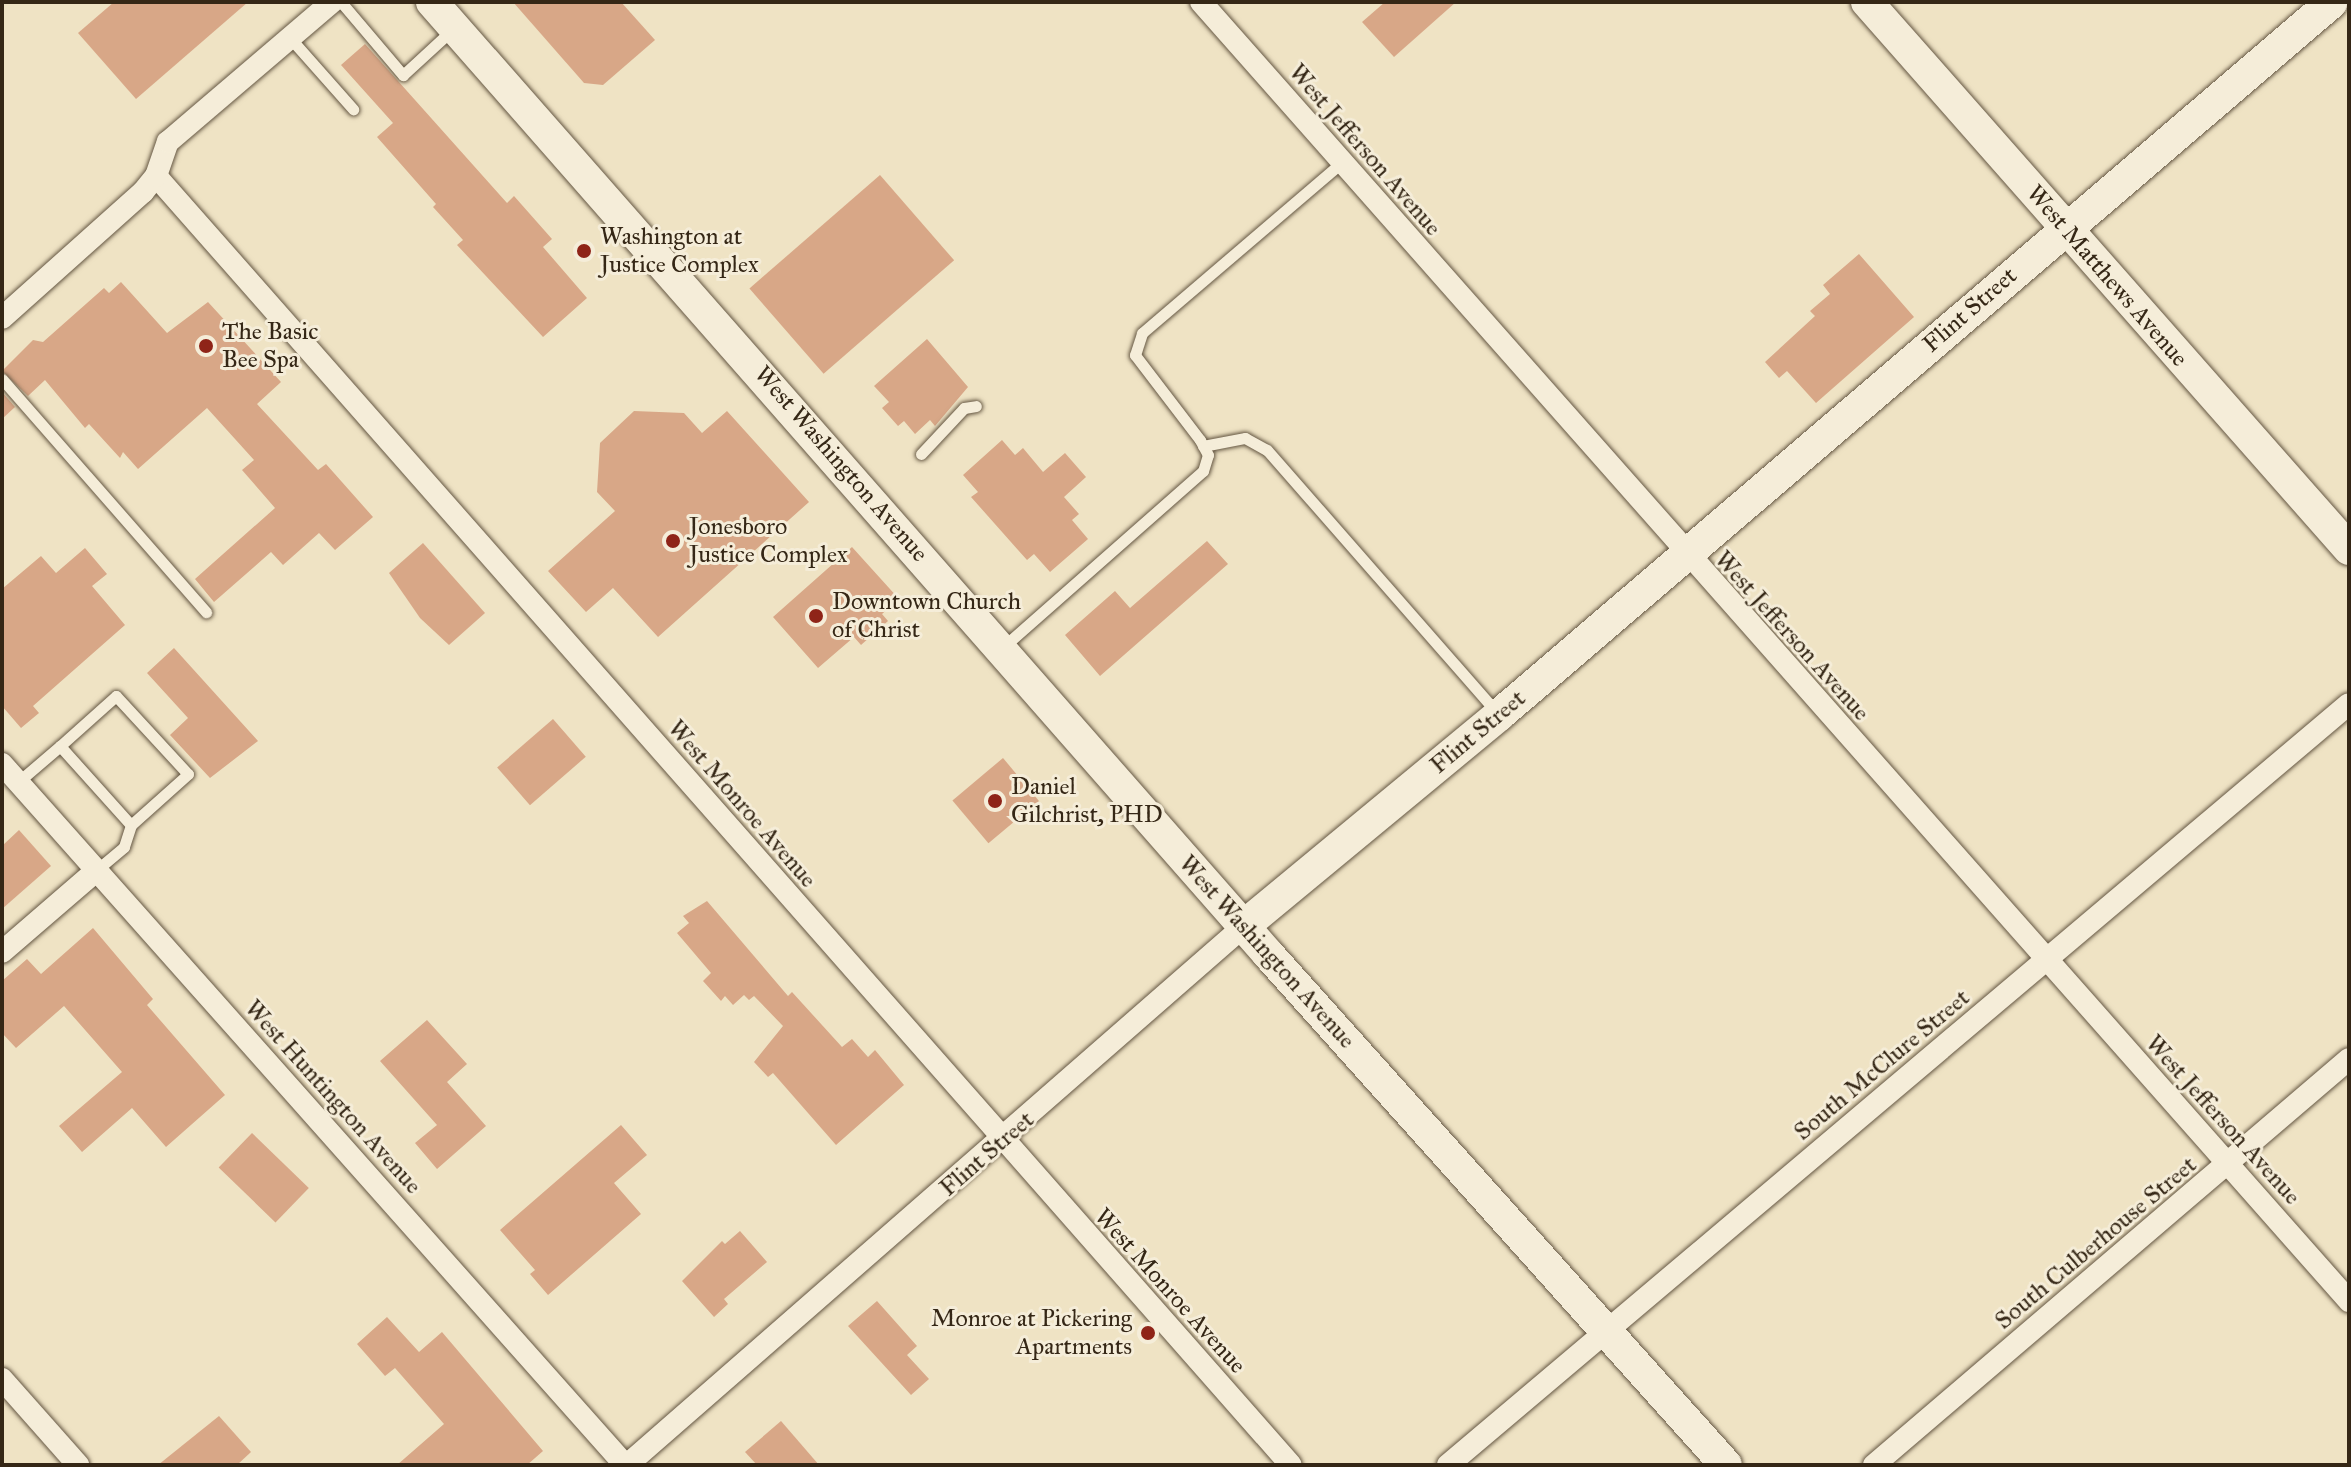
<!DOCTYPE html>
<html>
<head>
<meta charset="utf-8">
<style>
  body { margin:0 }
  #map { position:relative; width:2351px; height:1467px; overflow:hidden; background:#efe3c4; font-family:"IM FELL Great Primer",serif }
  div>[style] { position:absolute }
  .building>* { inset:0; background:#d8a787; transform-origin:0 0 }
  .roads { filter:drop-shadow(0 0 2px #645642) drop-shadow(0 0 2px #645642) }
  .lane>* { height:11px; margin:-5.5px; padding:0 5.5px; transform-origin:5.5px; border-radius:5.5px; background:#f5edd9 }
  .street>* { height:22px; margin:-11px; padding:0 11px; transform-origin:11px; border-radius:11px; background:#f5edd9 }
  .secondary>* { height:32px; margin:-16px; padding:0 16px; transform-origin:16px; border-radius:16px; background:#f5edd9 }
  .dots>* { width:22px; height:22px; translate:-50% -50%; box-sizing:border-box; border:4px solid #f5edd9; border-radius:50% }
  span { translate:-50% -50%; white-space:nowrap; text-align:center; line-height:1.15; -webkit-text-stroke:6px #f5edd9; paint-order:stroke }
  .street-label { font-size:24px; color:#352716 }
  .poi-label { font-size:24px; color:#352716 }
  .left { translate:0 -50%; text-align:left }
  .right { translate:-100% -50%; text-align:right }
  .frame { position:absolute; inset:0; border:4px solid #352716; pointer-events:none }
</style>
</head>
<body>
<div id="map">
  <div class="building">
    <i style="clip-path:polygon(114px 2px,248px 2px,136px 99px,78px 33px)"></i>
    <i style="clip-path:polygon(513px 2px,621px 2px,655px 40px,603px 85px,584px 83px)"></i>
    <i style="clip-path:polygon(1385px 2px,1456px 2px,1394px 57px,1362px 22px)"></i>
    <i style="clip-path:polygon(365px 44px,507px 203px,514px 196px,552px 239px,543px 247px,587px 298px,543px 337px,457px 245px,463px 240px,433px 207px,436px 204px,377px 137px,393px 123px,341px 65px)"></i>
    <i style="left:880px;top:175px;width:113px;height:173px;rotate:49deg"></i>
    <i style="clip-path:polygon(1859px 254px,1914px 317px,1816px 403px,1787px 371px,1779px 378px,1765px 362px,1815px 316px,1810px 311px,1830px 294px,1823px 285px)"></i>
    <i style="clip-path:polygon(121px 282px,167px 333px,208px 302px,281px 382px,257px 404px,318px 470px,326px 464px,373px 517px,335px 550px,319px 533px,283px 565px,271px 552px,214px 602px,195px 579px,275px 508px,242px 470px,254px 460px,207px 408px,138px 469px,123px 452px,120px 458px,89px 424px,85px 428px,45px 380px,28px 396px,2px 371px,33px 340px,43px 342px,104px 288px,109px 293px)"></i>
    <i style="clip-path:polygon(927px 339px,968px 387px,935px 426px,930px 420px,915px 434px,904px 421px,898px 426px,882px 408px,889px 402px,874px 386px)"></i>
    <i style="clip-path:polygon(2px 392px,15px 407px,2px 419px)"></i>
    <i style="clip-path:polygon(634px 411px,684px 413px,702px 433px,727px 411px,809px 502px,658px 637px,613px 588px,586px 612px,548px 571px,615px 511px,597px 492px,600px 443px)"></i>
    <i style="clip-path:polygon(1002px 440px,1015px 455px,1023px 448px,1043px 472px,1065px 453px,1086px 477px,1064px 497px,1079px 514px,1072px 520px,1088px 539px,1050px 572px,1034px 554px,1027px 560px,971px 497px,978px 492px,963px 475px)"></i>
    <i style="clip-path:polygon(1207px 541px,1228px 564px,1100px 676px,1065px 635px,1115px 591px,1130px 608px)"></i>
    <i style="clip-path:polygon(423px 543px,485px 613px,449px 645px,420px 618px,389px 573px)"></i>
    <i style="clip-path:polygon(852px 547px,899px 599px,882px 614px,888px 621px,861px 645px,854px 637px,818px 668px,773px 617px)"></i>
    <i style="clip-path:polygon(85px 548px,107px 574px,92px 586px,125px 625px,33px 706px,39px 713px,21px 728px,2px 706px,2px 589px,41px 556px,56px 573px)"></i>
    <i style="clip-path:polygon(174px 648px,258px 741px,210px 778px,170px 735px,188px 718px,147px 673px)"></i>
    <i style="left:553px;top:719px;width:50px;height:74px;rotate:49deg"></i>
    <i style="left:1003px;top:758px;width:56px;height:66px;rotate:50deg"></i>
    <i style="clip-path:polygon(19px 830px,51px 866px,2px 909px,2px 846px)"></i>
    <i style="clip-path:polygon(707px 901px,788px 996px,792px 992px,842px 1047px,852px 1039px,868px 1057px,875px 1050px,904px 1085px,836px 1145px,773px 1073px,768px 1077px,754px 1062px,783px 1026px,754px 996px,749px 1000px,744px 995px,733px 1005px,725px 996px,721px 1001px,703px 981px,711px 973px,677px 933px,689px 923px,683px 916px)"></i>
    <i style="clip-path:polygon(93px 928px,153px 999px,147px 1005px,225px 1095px,166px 1147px,132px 1108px,82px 1152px,59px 1126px,122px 1072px,64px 1006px,16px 1048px,2px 1033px,2px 981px,27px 959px,41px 974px)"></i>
    <i style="clip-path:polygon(427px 1020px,467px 1064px,447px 1082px,486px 1126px,437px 1169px,415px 1143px,437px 1125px,380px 1061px)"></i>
    <i style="clip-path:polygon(621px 1125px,647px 1155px,614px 1183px,641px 1214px,548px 1295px,530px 1274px,535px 1270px,500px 1230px)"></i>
    <i style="left:252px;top:1133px;width:79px;height:48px;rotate:44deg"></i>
    <i style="clip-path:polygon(740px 1231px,767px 1262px,724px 1299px,728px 1304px,714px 1317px,682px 1281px,722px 1241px,725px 1244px)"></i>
    <i style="clip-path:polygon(877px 1301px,917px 1346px,907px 1355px,929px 1379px,911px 1395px,848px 1326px)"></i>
    <i style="clip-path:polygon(387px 1317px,419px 1352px,442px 1332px,543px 1451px,527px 1465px,397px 1465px,444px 1424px,395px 1368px,385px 1376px,357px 1344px)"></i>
    <i style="clip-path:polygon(219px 1416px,251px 1452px,237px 1465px,158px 1465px)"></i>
    <i style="clip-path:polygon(781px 1421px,819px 1465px,757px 1465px,745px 1452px)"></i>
  </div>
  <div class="roads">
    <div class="lane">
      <i style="left:341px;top:2px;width:96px;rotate:49.7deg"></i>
      <i style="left:403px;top:75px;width:67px;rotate:-42.6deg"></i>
      <i style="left:291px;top:39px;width:94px;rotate:48.5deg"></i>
      <i style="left:2px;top:379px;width:310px;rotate:48.8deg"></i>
      <i style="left:1203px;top:446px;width:43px;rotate:-10.8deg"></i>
      <i style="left:1245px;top:438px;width:25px;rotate:29deg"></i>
      <i style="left:1267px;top:450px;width:348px;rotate:48.8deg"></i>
      <i style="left:921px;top:454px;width:63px;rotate:-46.9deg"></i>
      <i style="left:964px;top:408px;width:12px;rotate:-9deg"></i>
      <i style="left:1002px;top:648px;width:268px;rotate:-41.4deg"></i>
      <i style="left:1203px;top:471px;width:17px;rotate:-73deg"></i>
      <i style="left:1208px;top:455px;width:17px;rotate:-118deg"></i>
      <i style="left:1200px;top:440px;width:107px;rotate:-127.4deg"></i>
      <i style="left:1135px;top:355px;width:23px;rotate:-72deg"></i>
      <i style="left:1142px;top:333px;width:262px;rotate:-40.5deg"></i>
      <i style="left:60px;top:746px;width:75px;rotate:-41.8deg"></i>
      <i style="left:116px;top:696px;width:106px;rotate:47.3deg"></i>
      <i style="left:188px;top:774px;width:76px;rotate:138.2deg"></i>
      <i style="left:18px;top:782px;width:55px;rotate:-40.6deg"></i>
      <i style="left:60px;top:746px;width:106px;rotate:48.1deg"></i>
      <i style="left:131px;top:825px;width:23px;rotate:108deg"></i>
      <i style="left:124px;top:847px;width:35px;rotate:140deg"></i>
    </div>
    <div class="street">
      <i style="left:1201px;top:2px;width:1734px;rotate:48.53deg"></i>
      <i style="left:156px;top:176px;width:1717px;rotate:48.64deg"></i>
      <i style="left:2px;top:318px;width:189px;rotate:-41.8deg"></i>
      <i style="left:143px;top:192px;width:21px;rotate:-51deg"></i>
      <i style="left:156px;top:176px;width:36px;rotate:-71deg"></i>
      <i style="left:168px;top:142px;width:216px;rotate:-40.5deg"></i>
      <i style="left:2px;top:764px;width:938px;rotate:48.37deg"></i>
      <i style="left:2px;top:952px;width:125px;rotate:-40.8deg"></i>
      <i style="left:2px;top:1379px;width:115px;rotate:48.5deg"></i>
      <i style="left:627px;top:1465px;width:819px;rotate:-41.14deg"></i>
      <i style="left:1448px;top:1465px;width:1179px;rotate:-40.19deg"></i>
      <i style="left:1874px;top:1465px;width:625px;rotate:-40.52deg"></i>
    </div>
    <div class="secondary">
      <i style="left:432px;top:2px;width:1267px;rotate:48.71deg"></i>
      <i style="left:1268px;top:954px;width:686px;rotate:48.13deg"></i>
      <i style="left:1867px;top:2px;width:729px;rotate:48.61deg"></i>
      <i style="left:1244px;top:926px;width:331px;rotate:-39.6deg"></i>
      <i style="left:1499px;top:715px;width:1096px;rotate:-40.56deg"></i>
    </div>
  </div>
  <div class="dots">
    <i style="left:584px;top:251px;background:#8f2418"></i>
    <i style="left:206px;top:346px;background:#8f2418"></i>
    <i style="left:673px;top:541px;background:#8f2418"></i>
    <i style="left:816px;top:616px;background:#8f2418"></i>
    <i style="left:995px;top:801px;background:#8f2418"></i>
    <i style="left:1148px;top:1333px;background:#8f2418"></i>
  </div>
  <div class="street-label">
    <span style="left:1365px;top:150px;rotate:49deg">West Jefferson Avenue</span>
    <span style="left:2107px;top:276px;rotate:49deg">West Matthews Avenue</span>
    <span style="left:1970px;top:310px;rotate:-41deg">Flint Street</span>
    <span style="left:841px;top:464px;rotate:49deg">West Washington Avenue</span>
    <span style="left:1792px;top:636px;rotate:48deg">West Jefferson Avenue</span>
    <span style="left:1478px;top:732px;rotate:-40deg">Flint Street</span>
    <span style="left:742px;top:804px;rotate:49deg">West Monroe Avenue</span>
    <span style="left:1267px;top:952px;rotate:48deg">West Washington Avenue</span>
    <span style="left:1882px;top:1065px;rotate:-40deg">South McClure Street</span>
    <span style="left:333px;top:1097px;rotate:48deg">West Huntington Avenue</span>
    <span style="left:2223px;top:1120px;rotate:48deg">West Jefferson Avenue</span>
    <span style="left:987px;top:1154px;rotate:-41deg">Flint Street</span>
    <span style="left:2096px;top:1243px;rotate:-40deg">South Culberhouse Street</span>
    <span style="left:1170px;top:1291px;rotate:48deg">West Monroe Avenue</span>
  </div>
  <div class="poi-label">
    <span class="left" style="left:600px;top:251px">Washington at<br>Justice Complex</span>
    <span class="left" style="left:222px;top:346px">The Basic<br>Bee Spa</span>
    <span class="left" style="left:689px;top:541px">Jonesboro<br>Justice Complex</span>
    <span class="left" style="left:832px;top:616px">Downtown Church<br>of Christ</span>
    <span class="left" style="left:1011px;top:801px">Daniel<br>Gilchrist, PHD</span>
    <span class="right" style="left:1132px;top:1333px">Monroe at Pickering<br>Apartments</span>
  </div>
  <div class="frame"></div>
</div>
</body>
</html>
